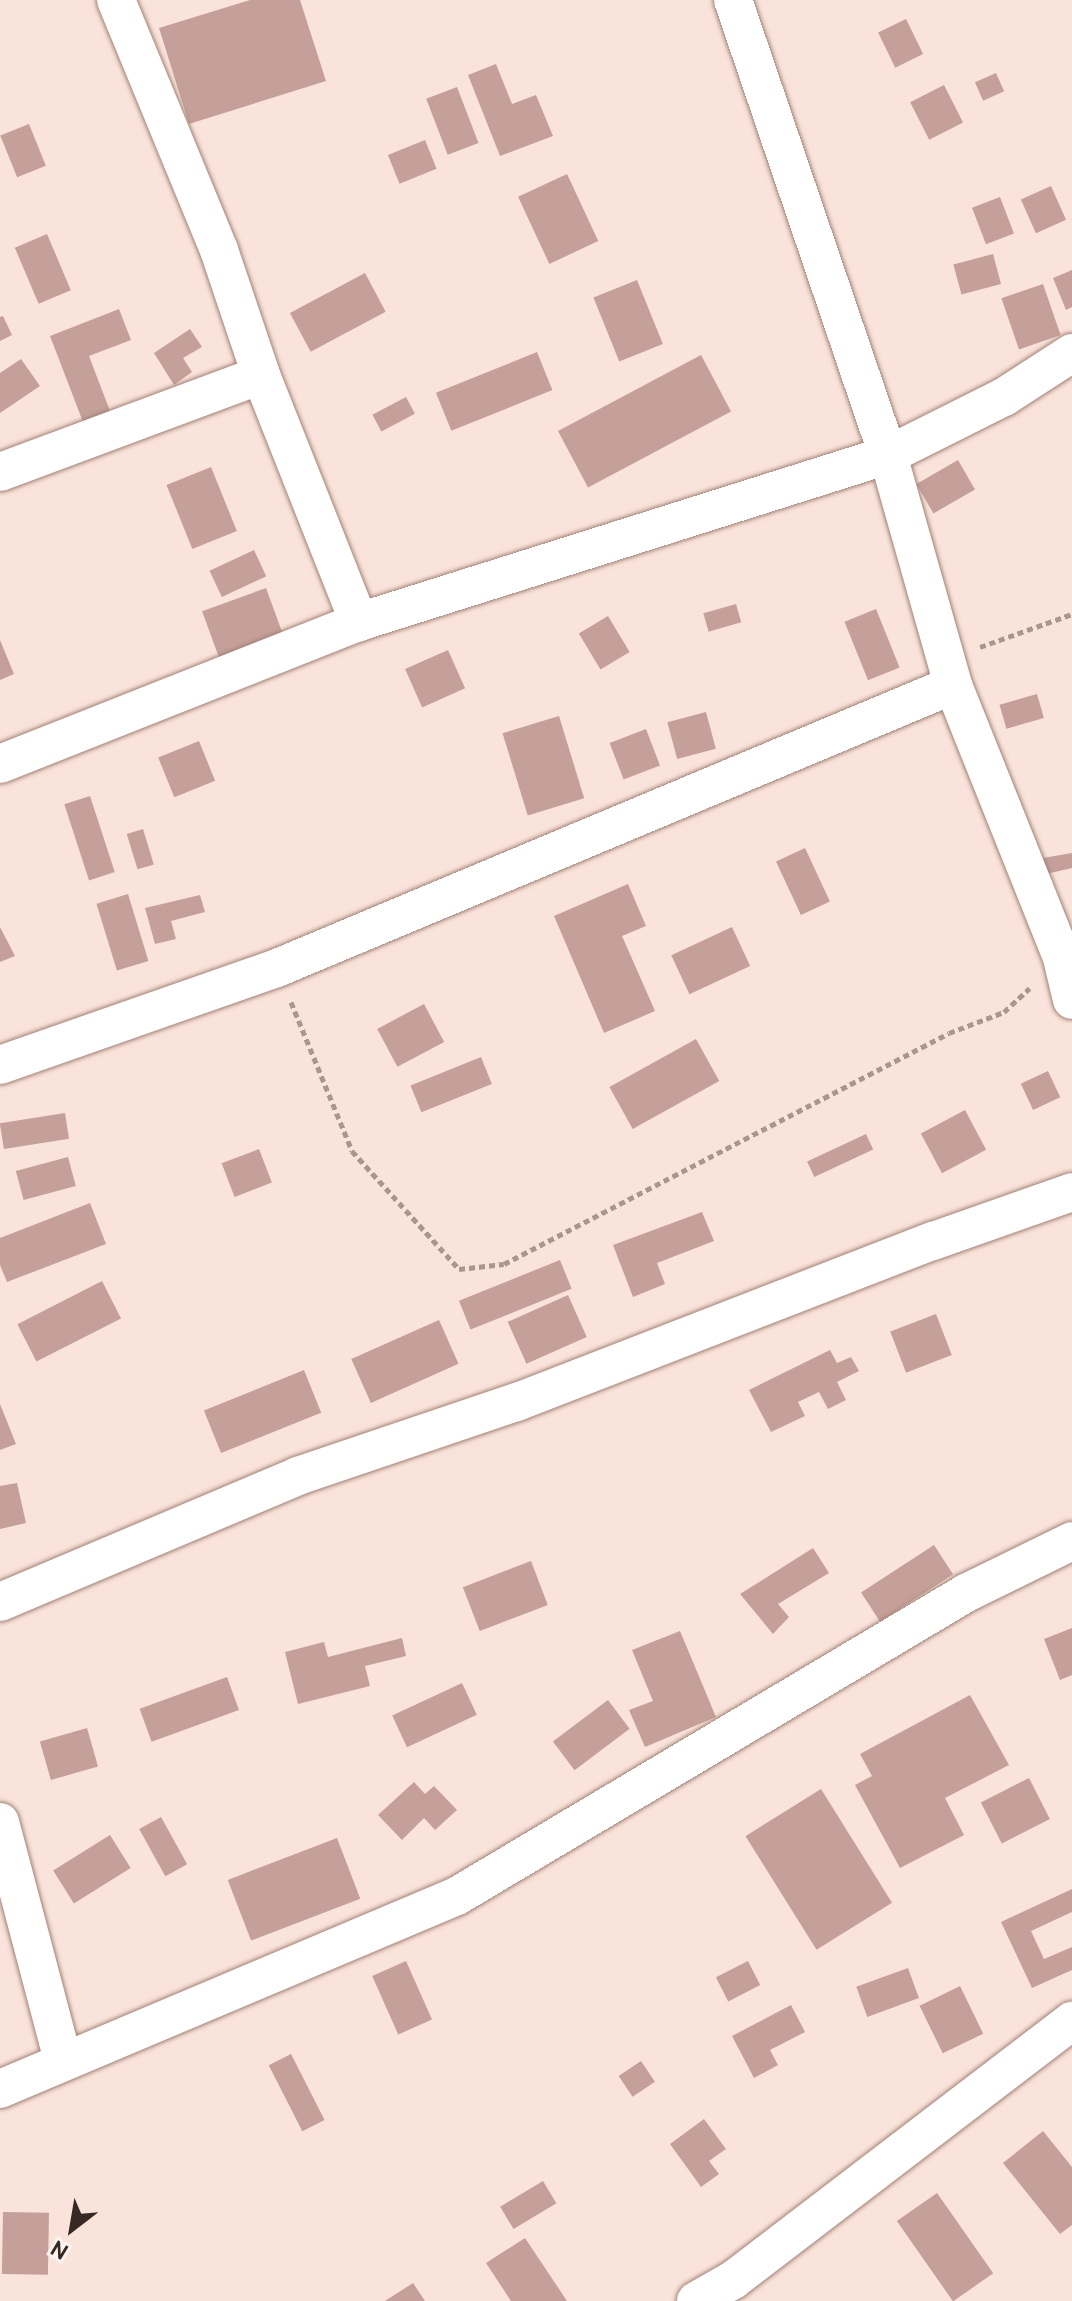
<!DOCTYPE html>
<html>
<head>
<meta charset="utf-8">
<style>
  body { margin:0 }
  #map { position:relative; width:1072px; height:2301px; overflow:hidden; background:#fae3db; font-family:Cabin,sans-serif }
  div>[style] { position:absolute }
  .building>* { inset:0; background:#c5a09a; transform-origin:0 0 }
  .path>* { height:5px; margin-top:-2.5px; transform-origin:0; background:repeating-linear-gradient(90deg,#a9968f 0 6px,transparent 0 10px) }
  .roads { filter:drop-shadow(0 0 2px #a28175) drop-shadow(0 0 2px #a28175) }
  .minor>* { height:38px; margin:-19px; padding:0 19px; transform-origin:19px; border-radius:19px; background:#fff }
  span { translate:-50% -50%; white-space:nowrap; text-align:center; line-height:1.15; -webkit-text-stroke:6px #fcf4f1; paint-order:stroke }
  .north { position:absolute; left:32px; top:2189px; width:80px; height:80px; -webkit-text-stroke:6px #fcf4f1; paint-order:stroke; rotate:211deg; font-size:22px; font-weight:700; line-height:32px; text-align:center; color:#362923 }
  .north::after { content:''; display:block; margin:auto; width:28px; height:36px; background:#362923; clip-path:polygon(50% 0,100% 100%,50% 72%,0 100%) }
</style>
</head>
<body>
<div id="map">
  <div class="building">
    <i style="clip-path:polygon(250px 0,300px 0,326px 81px,189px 124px,159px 28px)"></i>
    <i style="left:906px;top:19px;width:39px;height:31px;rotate:64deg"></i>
    <i style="clip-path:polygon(496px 64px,512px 104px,536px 95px,553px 136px,500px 156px,468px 75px)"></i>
    <i style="left:996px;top:73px;width:20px;height:23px;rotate:66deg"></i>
    <i style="left:944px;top:85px;width:42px;height:38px;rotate:63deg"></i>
    <i style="left:457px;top:87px;width:60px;height:33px;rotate:69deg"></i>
    <i style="left:29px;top:124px;width:45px;height:31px;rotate:68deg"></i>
    <i style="left:425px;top:140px;width:31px;height:40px;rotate:68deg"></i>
    <i style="left:567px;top:174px;width:74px;height:54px;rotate:65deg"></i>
    <i style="left:1051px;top:186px;width:37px;height:33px;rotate:66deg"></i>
    <i style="left:1000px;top:197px;width:39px;height:30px;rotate:69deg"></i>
    <i style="left:47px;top:234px;width:61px;height:35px;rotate:67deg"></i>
    <i style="left:993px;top:254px;width:31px;height:41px;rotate:75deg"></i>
    <i style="clip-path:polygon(1072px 270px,1072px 307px,1066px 310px,1053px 278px)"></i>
    <i style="left:365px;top:273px;width:44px;height:85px;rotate:62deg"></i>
    <i style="left:637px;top:280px;width:69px;height:47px;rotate:68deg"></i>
    <i style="left:1043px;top:284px;width:54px;height:44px;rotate:71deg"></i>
    <i style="clip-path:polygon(119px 309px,131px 340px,89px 356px,110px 411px,83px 422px,50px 336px)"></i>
    <i style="clip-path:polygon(3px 316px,12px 335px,0 341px,0 317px)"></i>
    <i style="clip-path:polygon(190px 329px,202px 347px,183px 358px,192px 372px,174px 385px,154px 353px)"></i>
    <i style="left:537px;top:352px;width:41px;height:109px;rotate:68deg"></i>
    <i style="left:701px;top:355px;width:64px;height:162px;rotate:62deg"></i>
    <i style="clip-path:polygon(21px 359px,40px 386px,0 413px,0 373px)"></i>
    <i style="left:406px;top:397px;width:19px;height:38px;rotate:62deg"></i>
    <i style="left:958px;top:460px;width:34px;height:48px;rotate:60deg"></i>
    <i style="left:211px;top:467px;width:69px;height:48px;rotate:68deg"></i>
    <i style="left:254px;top:550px;width:29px;height:49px;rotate:65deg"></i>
    <i style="left:266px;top:588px;width:52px;height:68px;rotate:70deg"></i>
    <i style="left:736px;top:604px;width:19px;height:34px;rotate:74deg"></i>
    <i style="left:876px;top:609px;width:63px;height:34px;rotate:68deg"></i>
    <i style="left:608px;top:616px;width:42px;height:34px;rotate:59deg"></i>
    <i style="clip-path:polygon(0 640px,14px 674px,0 680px)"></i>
    <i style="left:448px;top:650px;width:42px;height:47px;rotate:66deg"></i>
    <i style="left:1037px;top:694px;width:25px;height:39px;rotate:74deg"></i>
    <i style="left:706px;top:712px;width:38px;height:40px;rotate:75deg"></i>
    <i style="left:559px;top:716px;width:86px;height:59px;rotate:73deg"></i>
    <i style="left:646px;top:729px;width:39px;height:39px;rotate:69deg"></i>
    <i style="left:199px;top:741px;width:43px;height:44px;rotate:68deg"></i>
    <i style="left:90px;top:796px;width:80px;height:27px;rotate:72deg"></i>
    <i style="left:143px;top:829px;width:37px;height:17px;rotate:73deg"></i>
    <i style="left:805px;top:848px;width:59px;height:32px;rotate:65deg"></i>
    <i style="clip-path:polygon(1072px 853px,1072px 868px,1046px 874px,1043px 858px)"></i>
    <i style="clip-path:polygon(628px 884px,646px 926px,622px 936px,655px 1011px,604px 1033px,554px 916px)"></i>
    <i style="left:128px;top:894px;width:70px;height:33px;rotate:73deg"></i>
    <i style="clip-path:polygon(200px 895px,205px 912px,171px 921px,176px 939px,155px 944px,145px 908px)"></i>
    <i style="clip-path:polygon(0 927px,15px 956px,0 962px)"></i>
    <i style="left:732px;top:927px;width:43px;height:67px;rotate:65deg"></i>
    <i style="left:424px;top:1004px;width:43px;height:53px;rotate:62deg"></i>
    <i style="left:696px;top:1039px;width:48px;height:99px;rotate:61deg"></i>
    <i style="left:481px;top:1057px;width:29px;height:76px;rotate:68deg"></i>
    <i style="left:1048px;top:1071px;width:29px;height:30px;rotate:65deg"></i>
    <i style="left:965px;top:1110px;width:45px;height:50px;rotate:62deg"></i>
    <i style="left:65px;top:1113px;width:26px;height:66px;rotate:81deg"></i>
    <i style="left:866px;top:1134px;width:17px;height:65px;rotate:65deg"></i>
    <i style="left:259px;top:1149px;width:36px;height:40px;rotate:69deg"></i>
    <i style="left:68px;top:1157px;width:30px;height:54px;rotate:75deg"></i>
    <i style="clip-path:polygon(90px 1203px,106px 1244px,7px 1282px,0 1265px,0 1238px)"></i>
    <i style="clip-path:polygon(702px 1212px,714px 1241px,657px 1263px,665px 1284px,633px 1297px,613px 1245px)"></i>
    <i style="left:560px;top:1260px;width:31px;height:109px;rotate:68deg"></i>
    <i style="left:102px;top:1281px;width:42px;height:95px;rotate:63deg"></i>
    <i style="left:568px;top:1295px;width:46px;height:66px;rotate:66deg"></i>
    <i style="left:936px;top:1314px;width:44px;height:49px;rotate:69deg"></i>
    <i style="left:439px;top:1320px;width:48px;height:96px;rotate:66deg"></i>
    <i style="clip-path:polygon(830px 1350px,837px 1363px,851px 1357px,859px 1371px,837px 1382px,846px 1400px,828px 1409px,819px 1392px,798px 1402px,805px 1416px,771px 1432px,749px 1390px)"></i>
    <i style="left:304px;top:1370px;width:46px;height:108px;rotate:68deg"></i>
    <i style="clip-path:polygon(0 1404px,16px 1444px,0 1450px)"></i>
    <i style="clip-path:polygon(17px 1483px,26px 1523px,0 1529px,0 1486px)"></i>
    <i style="left:934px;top:1545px;width:35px;height:87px;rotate:57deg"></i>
    <i style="clip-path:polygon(813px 1548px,829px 1573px,778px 1604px,789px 1617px,773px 1634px,740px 1594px)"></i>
    <i style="left:531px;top:1561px;width:47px;height:73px;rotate:69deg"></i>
    <i style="clip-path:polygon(1072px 1628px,1072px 1675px,1060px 1680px,1044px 1639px)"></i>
    <i style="clip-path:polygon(680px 1631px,716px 1717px,645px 1747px,629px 1710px,653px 1701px,632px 1650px)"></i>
    <i style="clip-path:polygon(402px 1638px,406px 1656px,365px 1666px,370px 1686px,298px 1704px,285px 1652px,324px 1642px,328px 1657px)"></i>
    <i style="left:227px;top:1677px;width:35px;height:93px;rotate:70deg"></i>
    <i style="left:462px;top:1683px;width:35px;height:77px;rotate:65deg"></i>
    <i style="clip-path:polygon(970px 1695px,1009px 1765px,945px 1798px,964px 1835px,900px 1868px,855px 1785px,872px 1776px,860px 1754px)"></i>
    <i style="left:608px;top:1700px;width:36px;height:69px;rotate:53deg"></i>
    <i style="left:87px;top:1728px;width:40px;height:49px;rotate:74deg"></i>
    <i style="left:1029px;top:1778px;width:46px;height:54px;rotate:63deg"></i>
    <i style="clip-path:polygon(414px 1782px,425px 1794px,434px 1786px,457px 1810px,435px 1830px,424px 1818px,402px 1840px,378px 1815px)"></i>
    <i style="left:821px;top:1789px;width:134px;height:89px;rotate:58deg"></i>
    <i style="left:161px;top:1817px;width:54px;height:25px;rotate:61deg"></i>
    <i style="left:110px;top:1835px;width:39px;height:67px;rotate:58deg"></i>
    <i style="left:337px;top:1838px;width:65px;height:117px;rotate:69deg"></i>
    <i style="clip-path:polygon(1072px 1889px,1072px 1912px,1031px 1931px,1044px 1959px,1072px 1947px,1072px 1970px,1032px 1988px,1001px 1922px)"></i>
    <i style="left:406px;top:1961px;width:64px;height:37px;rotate:66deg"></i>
    <i style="left:748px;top:1961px;width:27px;height:36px;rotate:63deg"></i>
    <i style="left:908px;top:1968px;width:32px;height:55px;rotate:70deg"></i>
    <i style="left:960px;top:1986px;width:53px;height:45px;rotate:64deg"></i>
    <i style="clip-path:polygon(791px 2005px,805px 2032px,770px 2050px,778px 2065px,754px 2078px,732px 2036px)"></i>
    <i style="left:291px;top:2054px;width:74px;height:25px;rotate:63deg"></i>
    <i style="left:641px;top:2061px;width:25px;height:27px;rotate:56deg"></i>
    <i style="clip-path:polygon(704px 2119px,726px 2149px,709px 2161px,719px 2174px,701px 2187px,670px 2144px)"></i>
    <i style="clip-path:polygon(1043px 2131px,1072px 2167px,1072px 2225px,1060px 2234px,1003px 2163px)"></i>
    <i style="left:543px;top:2181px;width:26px;height:50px;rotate:59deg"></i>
    <i style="left:937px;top:2193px;width:98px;height:49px;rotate:55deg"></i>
    <i style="left:3px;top:2212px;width:46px;height:62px;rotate:1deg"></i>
    <i style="clip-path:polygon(525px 2238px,567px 2301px,511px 2301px,486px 2263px)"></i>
    <i style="clip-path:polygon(413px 2283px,425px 2301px,385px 2301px)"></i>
  </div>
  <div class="path">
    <i style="left:980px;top:647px;width:98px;rotate:-19.7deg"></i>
    <i style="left:291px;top:1002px;width:161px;rotate:67.7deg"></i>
    <i style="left:352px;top:1151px;width:159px;rotate:47.8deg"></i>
    <i style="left:459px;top:1269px;width:45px;rotate:-6.3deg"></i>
    <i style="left:504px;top:1264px;width:501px;rotate:-27.43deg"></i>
    <i style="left:949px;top:1033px;width:59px;rotate:-20.9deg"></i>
    <i style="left:1004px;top:1012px;width:35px;rotate:-43deg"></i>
  </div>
  <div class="roads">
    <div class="minor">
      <i style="left:116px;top:0;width:270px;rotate:67.6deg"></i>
      <i style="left:219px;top:250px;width:132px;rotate:71.4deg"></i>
      <i style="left:261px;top:375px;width:266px;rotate:68.4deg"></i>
      <i style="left:733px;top:0;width:481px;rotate:71.2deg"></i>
      <i style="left:888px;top:455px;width:239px;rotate:74.2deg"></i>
      <i style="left:953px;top:685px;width:294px;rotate:68.2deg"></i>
      <i style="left:1062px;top:958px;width:43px;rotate:76.6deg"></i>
      <i style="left:0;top:472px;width:278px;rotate:-20.4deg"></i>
      <i style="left:0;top:764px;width:386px;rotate:-21.6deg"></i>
      <i style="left:359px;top:622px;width:555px;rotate:-17.52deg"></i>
      <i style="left:888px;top:455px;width:130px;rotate:-26.6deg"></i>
      <i style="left:1004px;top:397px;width:81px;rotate:-32.9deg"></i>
      <i style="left:0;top:1065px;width:293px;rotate:-19.3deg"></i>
      <i style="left:277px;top:968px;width:733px;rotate:-22.72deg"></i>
      <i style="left:0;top:1602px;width:324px;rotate:-22.9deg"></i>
      <i style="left:298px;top:1476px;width:231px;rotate:-18.7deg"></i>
      <i style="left:517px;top:1402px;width:446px;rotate:-21.2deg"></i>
      <i style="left:933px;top:1241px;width:147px;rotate:-19.4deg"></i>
      <i style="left:0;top:1822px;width:246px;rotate:75.2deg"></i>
      <i style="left:0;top:2089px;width:496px;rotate:-22.9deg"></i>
      <i style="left:457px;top:1896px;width:592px;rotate:-30.76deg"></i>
      <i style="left:966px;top:1593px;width:118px;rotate:-26.1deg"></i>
      <i style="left:696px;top:2301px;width:43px;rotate:-29.6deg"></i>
      <i style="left:733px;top:2280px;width:427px;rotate:-37.4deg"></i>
    </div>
  </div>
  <div class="north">N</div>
</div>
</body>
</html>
